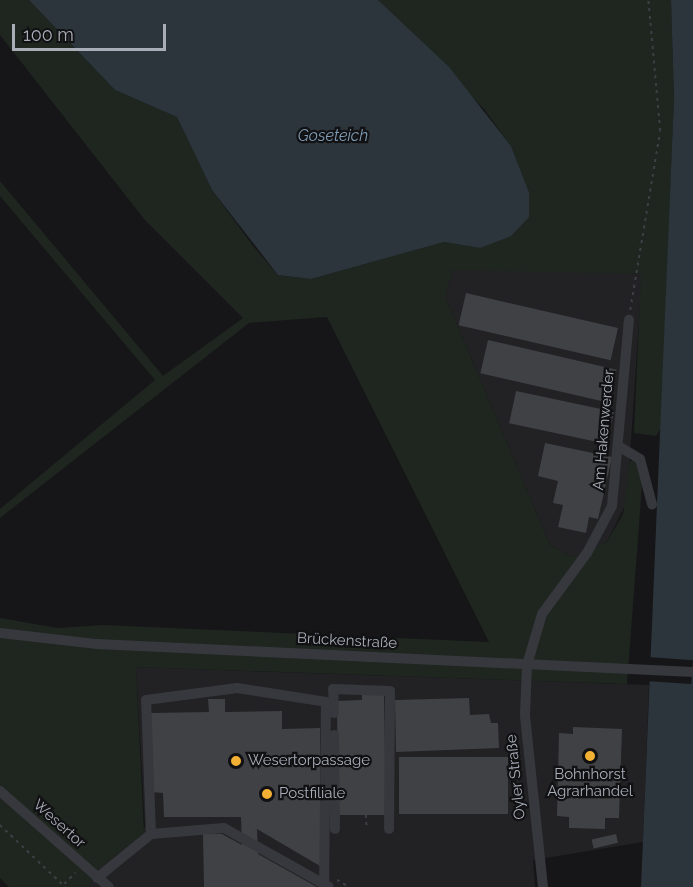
<!DOCTYPE html>
<html>
<head>
<meta charset="utf-8">
<style>
  body { margin:0 }
  #map { position:relative; width:693px; height:887px; overflow:hidden; background:#161618; font-family:Raleway,sans-serif }
  div>[style] { position:absolute }
  .built>* { inset:0; background:#222225 }
  .green>* { inset:0; background:#1e261f }
  .water>* { inset:0; background:#2c353c }
  .pier>* { inset:0; background:#161618; transform-origin:0 0 }
  .building>* { inset:0; background:#404145; transform-origin:0 0 }
  .path>* { height:1.5px; margin-top:-0.75px; transform-origin:0; background:repeating-linear-gradient(90deg,#3d3f44 0 3px,transparent 0 7.5px) }
  .minor>* { height:10px; margin:-5px; padding:0 5px; transform-origin:5px; border-radius:5px; background:#37383d }
  .dots>* { width:16px; height:16px; translate:-50% -50%; box-sizing:border-box; border:3px solid #111113; border-radius:50% }
  span { translate:-50% -50%; white-space:nowrap; text-align:center; line-height:1.15; -webkit-text-stroke:4.5px #111113; paint-order:stroke }
  .street-label { font-size:15px; color:#a8adb8 }
  .poi-label { font-size:15px; color:#a8adb8 }
  .left { translate:0 -50%; text-align:left }
  .water-label { font-size:16px; color:#7f9bb3; font-style:italic }
  .scale { position:absolute; left:12px; top:24px; width:154px; height:27px; box-sizing:border-box; border:3px solid #a8adb8; border-top:0; padding-left:8px; font-size:18px; line-height:21px; white-space:nowrap; color:#a8adb8; -webkit-text-stroke:4px #111113; paint-order:stroke }
</style>
</head>
<body>
<div id="map">
  <div class="built">
    <i style="clip-path:polygon(522px 268px,642px 274px,627px 501px,607px 542px,572px 557px,550px 545px,445px 296px,453px 270px)"></i>
    <i style="clip-path:polygon(136px 667px,649px 685px,643px 842px,533px 860px,535px 887px,89px 887px,96px 871px,145px 827px)"></i>
  </div>
  <div class="green">
    <i style="clip-path:polygon(0 0,29px 0,115px 90px,177px 117px,212px 190px,253px 246px,278px 275px,311px 279px,444px 242px,480px 248px,529px 192px,511px 146px,484px 109px,378px 0,671px 0,674px 98px,661px 428px,656px 436px,634px 433px,641px 274px,453px 270px,445px 296px,550px 545px,572px 557px,607px 542px,623px 514px,630px 461px,635px 460px,642px 485px,627px 684px,136px 667px,144px 833px,96px 871px,89px 887px,9px 887px,0 878px,0 618px,58px 628px,103px 625px,489px 642px,327px 317px,249px 323px,0 518px,0 509px,155px 380px,0 196px,0 181px,163px 376px,243px 318px,144px 219px,0 35px)"></i>
  </div>
  <div class="water">
    <i style="clip-path:polygon(29px 0,378px 0,449px 67px,511px 146px,529px 192px,529px 217px,511px 236px,480px 248px,444px 242px,311px 279px,278px 275px,212px 190px,177px 117px,115px 90px)"></i>
    <i style="clip-path:polygon(671px 0,693px 0,693px 887px,641px 887px,674px 98px)"></i>
  </div>
  <div class="pier">
    <i style="left:648px;top:657px;width:45px;height:24px;rotate:4deg"></i>
  </div>
  <div class="building">
    <i style="left:466px;top:293px;width:156px;height:33px;rotate:13deg"></i>
    <i style="left:488px;top:340px;width:132px;height:34px;rotate:13deg"></i>
    <i style="left:516px;top:391px;width:100px;height:33px;rotate:12deg"></i>
    <i style="clip-path:polygon(545px 443px,612px 457px,598px 519px,589px 517px,586px 533px,558px 527px,563px 505px,553px 503px,558px 481px,538px 476px)"></i>
    <i style="clip-path:polygon(362px 695px,384px 695px,386px 815px,338px 815px,337px 701px,362px 700px)"></i>
    <i style="clip-path:polygon(469px 698px,470px 715px,489px 714px,491px 723px,498px 723px,499px 748px,396px 752px,395px 700px)"></i>
    <i style="clip-path:polygon(208px 699px,225px 699px,225px 712px,282px 711px,282px 729px,320px 728px,320px 866px,257px 829px,258px 854px,317px 887px,204px 887px,203px 834px,222px 834px,242px 845px,241px 817px,164px 817px,163px 793px,152px 792px,151px 713px,209px 712px)"></i>
    <i style="clip-path:polygon(573px 727px,622px 729px,619px 818px,605px 818px,605px 829px,569px 828px,569px 817px,557px 816px,559px 733px,573px 734px)"></i>
    <i style="left:508px;top:757px;width:57px;height:109px;rotate:90deg"></i>
    <i style="left:616px;top:834px;width:9px;height:25px;rotate:77deg"></i>
  </div>
  <div class="path">
    <i style="left:630px;top:310px;width:181px;rotate:-80.5deg"></i>
    <i style="left:660px;top:131px;width:132px;rotate:-95.2deg"></i>
    <i style="left:366px;top:815px;width:14px;rotate:86deg"></i>
    <i style="left:249px;top:817px;width:14px;rotate:86deg"></i>
    <i style="left:0;top:825px;width:90px;rotate:43.6deg"></i>
    <i style="left:337px;top:880px;width:14px;rotate:30deg"></i>
    <i style="left:64px;top:884px;width:16px;rotate:-45deg"></i>
  </div>
  <div class="minor">
    <i style="left:620px;top:447px;width:23px;rotate:31deg"></i>
    <i style="left:640px;top:459px;width:47px;rotate:75.1deg"></i>
    <i style="left:0;top:633px;width:98px;rotate:6.5deg"></i>
    <i style="left:97px;top:644px;width:597px;rotate:2.69deg"></i>
    <i style="left:334px;top:713px;width:24px;rotate:-92deg"></i>
    <i style="left:333px;top:689px;width:57px;rotate:2deg"></i>
    <i style="left:390px;top:691px;width:138px;rotate:90.4deg"></i>
    <i style="left:334px;top:735px;width:94px;rotate:89.4deg"></i>
    <i style="left:0;top:791px;width:145px;rotate:41.4deg"></i>
    <i style="left:151px;top:834px;width:134px;rotate:-92.1deg"></i>
    <i style="left:146px;top:700px;width:92px;rotate:-7.5deg"></i>
    <i style="left:237px;top:688px;width:90px;rotate:8.9deg"></i>
    <i style="left:326px;top:702px;width:183px;rotate:90.6deg"></i>
    <i style="left:97px;top:878px;width:70px;rotate:-39.2deg"></i>
    <i style="left:151px;top:834px;width:73px;rotate:-4.7deg"></i>
    <i style="left:224px;top:828px;width:120px;rotate:29.3deg"></i>
    <i style="left:543px;top:887px;width:173px;rotate:-96deg"></i>
    <i style="left:525px;top:715px;width:50px;rotate:-87.7deg"></i>
    <i style="left:527px;top:665px;width:53px;rotate:-73.6deg"></i>
    <i style="left:542px;top:614px;width:76px;rotate:-53.6deg"></i>
    <i style="left:587px;top:553px;width:53px;rotate:-62deg"></i>
    <i style="left:612px;top:506px;width:187px;rotate:-84.8deg"></i>
  </div>
  <div class="dots">
    <i style="left:590px;top:756px;background:#f2b134"></i>
    <i style="left:236px;top:761px;background:#f2b134"></i>
    <i style="left:267px;top:794px;background:#f2b134"></i>
  </div>
  <div class="street-label">
    <span style="left:604px;top:430px;rotate:-85deg">Am Hakenwerder</span>
    <span style="left:347px;top:641px;rotate:3deg">Brückenstraße</span>
    <span style="left:516px;top:777px;rotate:-96deg">Oyler Straße</span>
    <span style="left:59px;top:824px;rotate:42deg">Wesertor</span>
  </div>
  <div class="poi-label">
    <span class="left" style="left:248px;top:761px">Wesertorpassage</span>
    <span style="left:590px;top:783px">Bohnhorst<br>Agrarhandel</span>
    <span class="left" style="left:279px;top:794px">Postfiliale</span>
  </div>
  <div class="water-label">
    <span style="left:333px;top:136px">Goseteich</span>
  </div>
  <div class="scale">100 m</div>
</div>
</body>
</html>
